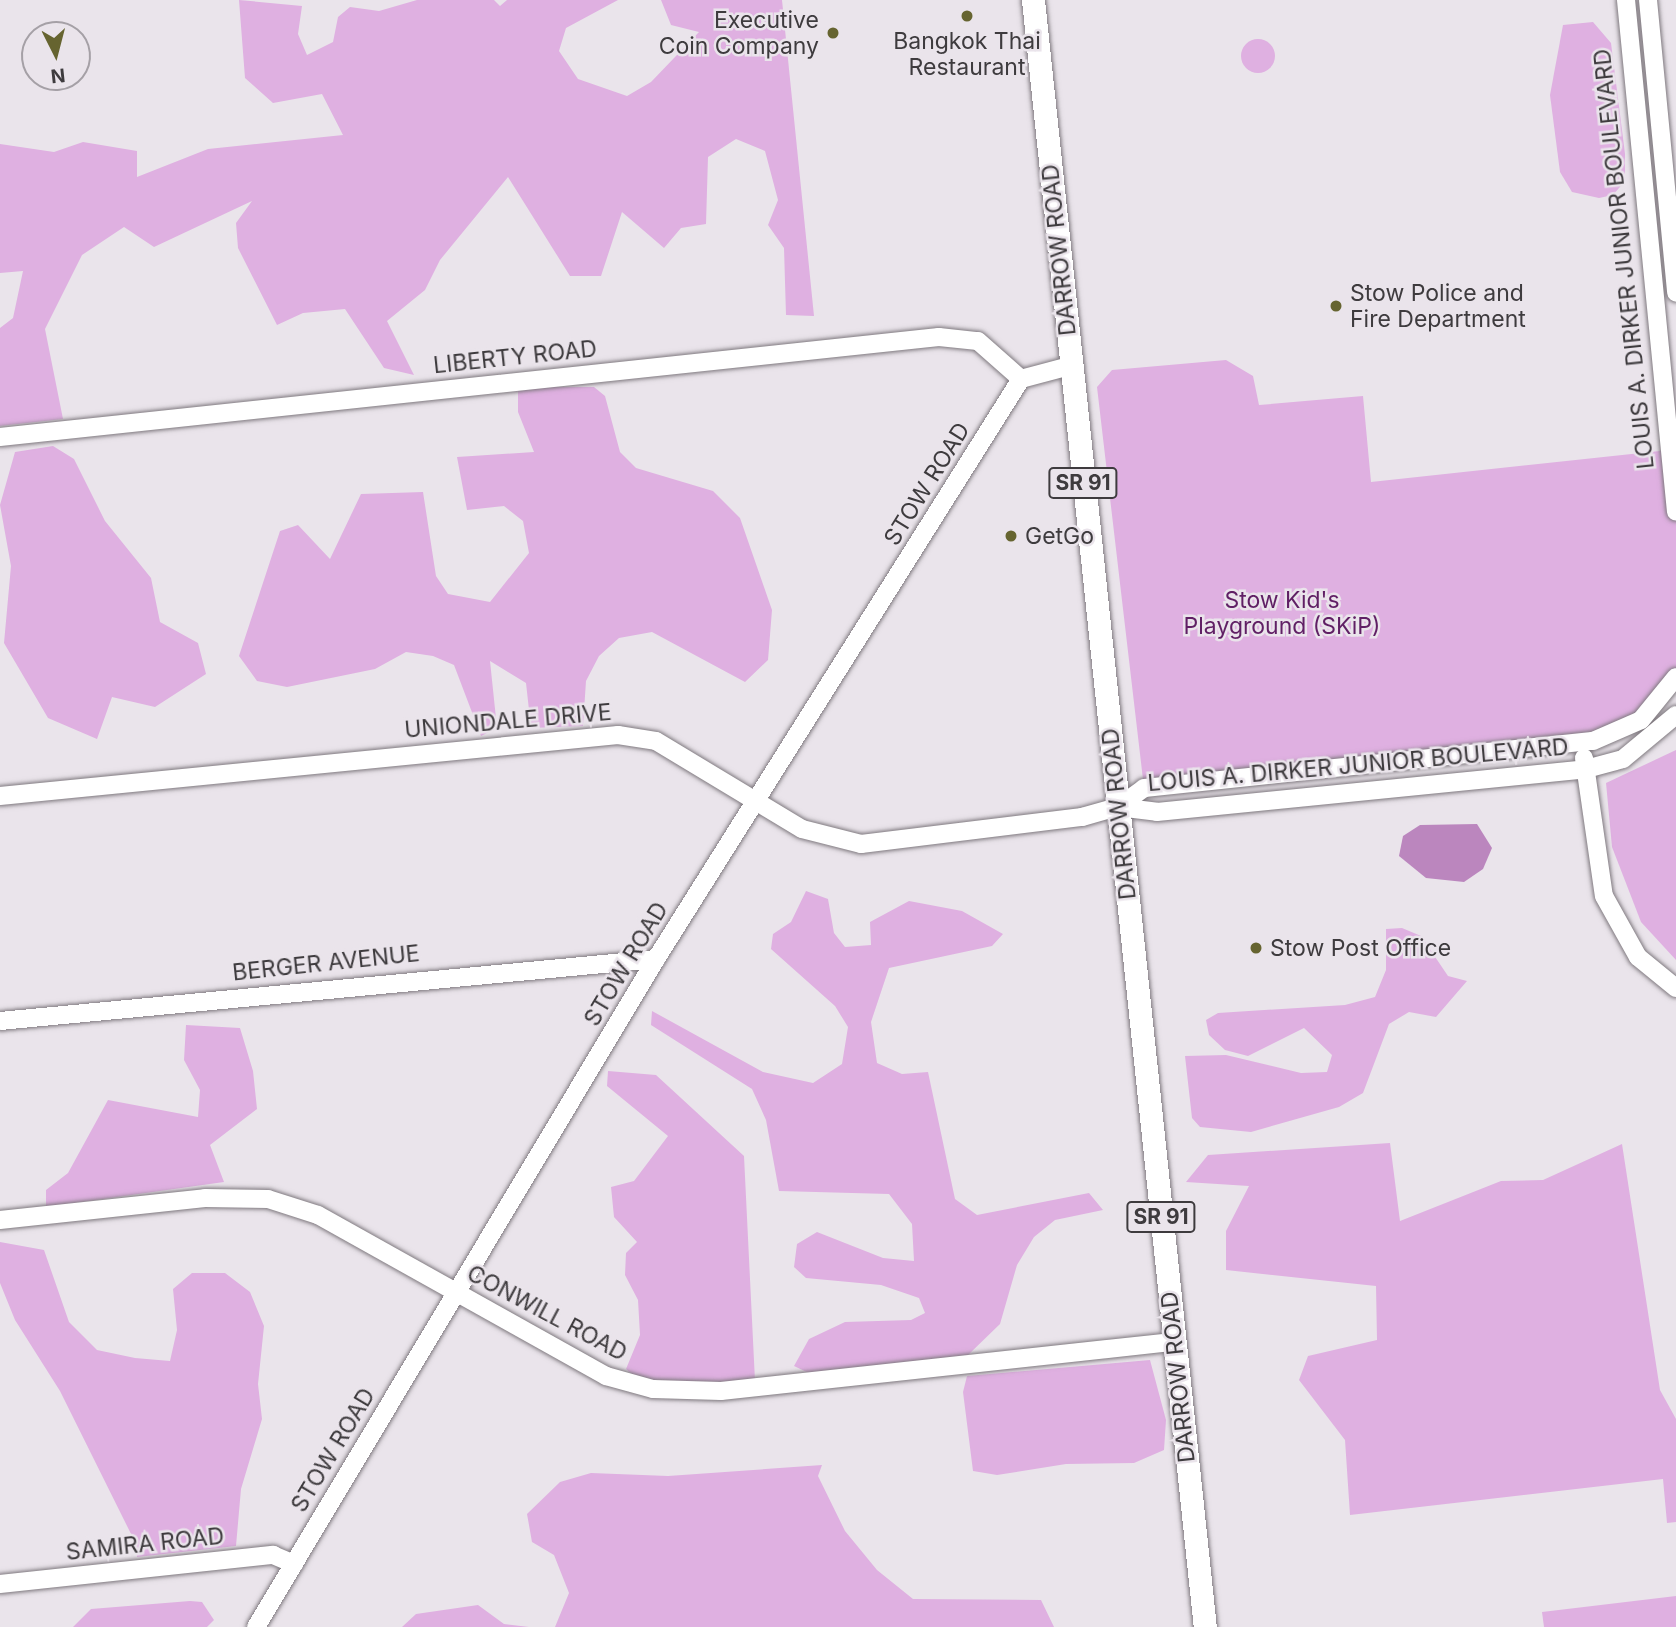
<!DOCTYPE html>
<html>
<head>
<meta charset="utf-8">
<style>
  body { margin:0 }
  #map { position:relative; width:1676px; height:1627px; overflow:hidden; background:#eae4eb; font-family:Inter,sans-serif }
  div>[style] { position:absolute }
  .green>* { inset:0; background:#dfb0e1 }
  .round { border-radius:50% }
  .water>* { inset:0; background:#bb86be }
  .roads { filter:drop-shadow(0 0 2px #7f797f) drop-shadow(0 0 2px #7f797f) }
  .minor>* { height:18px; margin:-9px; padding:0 9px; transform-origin:9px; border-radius:9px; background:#fff }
  .major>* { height:23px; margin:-11.5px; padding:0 11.5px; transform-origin:11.5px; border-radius:11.5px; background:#fff }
  .dots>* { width:19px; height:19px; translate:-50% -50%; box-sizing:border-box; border:4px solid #eae4eb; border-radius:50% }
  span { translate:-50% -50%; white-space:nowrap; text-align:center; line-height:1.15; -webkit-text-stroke:5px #eae4eb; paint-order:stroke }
  .shield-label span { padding:2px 5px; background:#eae4eb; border:2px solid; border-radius:5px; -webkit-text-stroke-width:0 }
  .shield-label { font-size:21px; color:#3e3b3e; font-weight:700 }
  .poi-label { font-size:23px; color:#3e3b3e }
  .right { translate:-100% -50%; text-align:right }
  .left { translate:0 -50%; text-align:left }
  .street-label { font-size:23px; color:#3e3b3e }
  .park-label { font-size:23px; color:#601f65 }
  .north { position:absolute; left:21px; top:21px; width:70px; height:70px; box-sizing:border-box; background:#eae4eb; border:2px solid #a5a0a6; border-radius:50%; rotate:174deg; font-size:19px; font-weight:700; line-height:28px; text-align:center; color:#3e3b3e }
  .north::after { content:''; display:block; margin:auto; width:24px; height:32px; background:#666430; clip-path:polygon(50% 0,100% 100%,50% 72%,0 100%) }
</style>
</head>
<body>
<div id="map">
  <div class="green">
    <i style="clip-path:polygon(239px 0,302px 6px,298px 34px,307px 55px,333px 42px,338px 17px,350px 7px,379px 11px,417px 0,494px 0,500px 6px,507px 0,618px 0,566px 28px,559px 51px,578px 79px,627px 96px,651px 82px,699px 32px,671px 25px,661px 0,782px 0,814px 316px,786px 315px,784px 248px,768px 225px,778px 200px,765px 151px,736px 139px,708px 157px,706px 224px,681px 228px,664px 248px,622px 212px,601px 276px,570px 276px,508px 177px,440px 260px,425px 290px,387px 321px,414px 375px,384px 368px,345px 309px,303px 313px,277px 325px,238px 248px,236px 223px,252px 201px,154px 247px,124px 227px,82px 255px,45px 329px,63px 419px,0 426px,0 328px,13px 318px,23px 271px,0 273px,0 144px,54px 152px,83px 142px,137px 151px,137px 177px,208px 149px,343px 135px,322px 94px,273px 103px,245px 78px)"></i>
    <i style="clip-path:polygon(1593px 22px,1611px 43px,1625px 154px,1625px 181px,1613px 195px,1599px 198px,1572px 192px,1560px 172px,1550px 95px,1563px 25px)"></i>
    <i class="round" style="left:1241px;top:39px;width:34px;height:34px"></i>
    <i style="clip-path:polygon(1226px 360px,1253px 376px,1259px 405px,1363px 396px,1371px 482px,1669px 450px,1676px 515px,1676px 677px,1613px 736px,1144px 788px,1097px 387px,1112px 370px)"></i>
    <i style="clip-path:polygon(518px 387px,594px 387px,605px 396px,620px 452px,636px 468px,713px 491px,740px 518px,772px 610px,768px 660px,745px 682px,652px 632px,619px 638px,599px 656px,586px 681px,583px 726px,531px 728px,526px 683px,490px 661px,497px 728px,481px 736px,454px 665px,433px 656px,406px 652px,375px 669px,287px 687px,257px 681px,239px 656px,280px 531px,298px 525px,330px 559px,361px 494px,423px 492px,436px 576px,448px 594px,490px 602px,529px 553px,523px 521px,504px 506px,467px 510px,457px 457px,534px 452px,518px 412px)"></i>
    <i style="clip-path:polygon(53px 446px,74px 459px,105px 521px,151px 578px,160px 622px,198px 643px,206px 674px,155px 707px,112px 697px,97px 739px,48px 718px,4px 643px,11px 566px,0 505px,15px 452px)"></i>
    <i style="clip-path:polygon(1676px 750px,1676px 960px,1641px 922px,1612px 847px,1606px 783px)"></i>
    <i style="clip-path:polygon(806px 891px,828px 899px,834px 933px,845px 947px,871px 945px,870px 922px,909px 901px,962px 911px,1003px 934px,992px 946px,889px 968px,871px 1022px,877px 1063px,902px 1074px,928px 1072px,955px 1199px,977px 1215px,1089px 1193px,1103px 1210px,1055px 1220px,1034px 1237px,1017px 1265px,1000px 1324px,968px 1355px,813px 1375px,794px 1366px,809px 1339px,845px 1322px,911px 1320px,925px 1313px,919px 1298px,881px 1285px,806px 1278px,794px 1267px,797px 1244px,817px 1232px,883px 1258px,914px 1261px,912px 1224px,889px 1194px,779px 1191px,766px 1120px,752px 1089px,651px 1025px,652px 1011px,763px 1072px,813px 1083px,842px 1064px,848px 1027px,835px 1006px,771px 949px,773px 934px,791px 922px)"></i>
    <i style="clip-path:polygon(1402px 928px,1421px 936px,1448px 976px,1467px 981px,1436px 1017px,1409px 1012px,1389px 1024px,1363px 1093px,1339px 1107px,1251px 1132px,1200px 1127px,1192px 1118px,1185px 1056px,1226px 1055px,1301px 1073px,1327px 1072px,1332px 1055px,1304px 1028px,1248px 1056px,1225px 1050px,1209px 1035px,1206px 1020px,1218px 1013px,1345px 1005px,1375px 997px,1386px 970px,1386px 929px)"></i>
    <i style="clip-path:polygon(186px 1025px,240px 1028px,253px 1071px,257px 1109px,210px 1145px,224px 1182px,46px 1207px,46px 1190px,68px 1173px,108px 1100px,198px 1117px,200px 1090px,184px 1060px)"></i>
    <i style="clip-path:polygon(608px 1071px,656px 1075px,744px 1156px,755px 1381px,690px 1386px,635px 1377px,626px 1369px,640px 1335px,638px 1300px,625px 1275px,626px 1253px,637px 1242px,614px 1217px,611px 1187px,634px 1181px,668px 1136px,607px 1086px)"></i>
    <i style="clip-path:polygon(1390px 1143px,1400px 1221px,1501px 1181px,1543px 1180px,1622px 1144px,1660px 1390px,1676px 1419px,1676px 1522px,1667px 1523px,1663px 1479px,1350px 1515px,1345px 1440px,1299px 1380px,1308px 1356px,1377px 1340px,1376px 1286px,1226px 1270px,1226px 1231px,1249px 1186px,1186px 1182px,1208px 1155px)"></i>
    <i style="clip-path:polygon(0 1242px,44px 1250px,69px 1322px,97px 1350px,135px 1358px,170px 1361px,177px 1330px,173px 1289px,192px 1273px,225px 1273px,250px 1292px,264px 1326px,258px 1384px,262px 1419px,241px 1489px,236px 1546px,137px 1557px,136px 1544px,60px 1391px,15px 1320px,0 1283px)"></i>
    <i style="clip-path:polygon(1150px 1360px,1166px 1420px,1164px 1450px,1134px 1463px,1066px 1464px,997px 1475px,973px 1471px,963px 1392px,967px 1376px)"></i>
    <i style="clip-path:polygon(822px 1465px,818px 1476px,845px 1531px,877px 1570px,913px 1599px,1041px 1600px,1054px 1627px,555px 1627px,569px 1593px,554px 1555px,532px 1542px,527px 1514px,560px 1482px,591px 1473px,668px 1476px)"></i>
    <i style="clip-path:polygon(1676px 1596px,1676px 1627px,1544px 1627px,1542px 1612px)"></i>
    <i style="clip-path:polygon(190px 1601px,202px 1602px,214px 1620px,207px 1627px,73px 1627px,91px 1609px)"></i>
    <i style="clip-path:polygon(478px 1605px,504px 1624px,529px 1627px,402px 1627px,416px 1614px)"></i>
  </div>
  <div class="water">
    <i style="clip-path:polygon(1477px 824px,1492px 848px,1483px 869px,1464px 882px,1426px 878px,1399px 856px,1403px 836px,1420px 825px)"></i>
  </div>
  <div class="roads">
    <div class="minor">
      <i style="left:1626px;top:0;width:514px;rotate:84.42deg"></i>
      <i style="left:1648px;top:0;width:294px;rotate:84.5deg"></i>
      <i style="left:0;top:437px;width:944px;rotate:-6.08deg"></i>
      <i style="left:939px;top:337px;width:39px;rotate:6deg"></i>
      <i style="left:978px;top:341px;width:57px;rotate:41.5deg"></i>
      <i style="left:1584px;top:758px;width:139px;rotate:81.8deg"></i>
      <i style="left:1604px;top:896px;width:70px;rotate:60.9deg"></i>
      <i style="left:1638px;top:957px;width:49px;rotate:39.2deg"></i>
      <i style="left:0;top:796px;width:621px;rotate:-5.64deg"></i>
      <i style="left:618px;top:735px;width:38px;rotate:9deg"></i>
      <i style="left:656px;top:741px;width:170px;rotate:31.1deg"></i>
      <i style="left:802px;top:829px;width:61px;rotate:14.3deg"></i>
      <i style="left:861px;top:844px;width:223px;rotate:-7deg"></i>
      <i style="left:1082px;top:817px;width:37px;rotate:-16deg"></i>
      <i style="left:1118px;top:807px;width:32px;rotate:-36deg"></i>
      <i style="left:1144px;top:788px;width:451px;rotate:-6deg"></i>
      <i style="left:1593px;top:741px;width:52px;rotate:-23.6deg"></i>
      <i style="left:1641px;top:720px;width:55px;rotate:-50.9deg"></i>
      <i style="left:1118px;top:807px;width:39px;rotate:7deg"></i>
      <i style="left:1157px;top:812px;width:431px;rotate:-5.7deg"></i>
      <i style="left:1586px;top:769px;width:38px;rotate:-15deg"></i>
      <i style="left:1623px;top:759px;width:69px;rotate:-39.7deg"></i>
      <i style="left:0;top:1021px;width:659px;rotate:-5.4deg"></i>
      <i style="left:0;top:1220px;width:206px;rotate:-6.1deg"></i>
      <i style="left:205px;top:1198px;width:63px;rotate:0.9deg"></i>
      <i style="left:268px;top:1199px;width:52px;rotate:17.7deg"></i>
      <i style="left:318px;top:1215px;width:330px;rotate:29.2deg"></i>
      <i style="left:606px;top:1376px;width:49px;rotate:15.5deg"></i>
      <i style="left:653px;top:1389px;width:68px;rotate:1.7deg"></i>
      <i style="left:721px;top:1391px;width:457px;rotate:-6.2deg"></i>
      <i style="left:0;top:1584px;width:275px;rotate:-6.1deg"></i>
      <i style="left:273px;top:1555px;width:23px;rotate:23deg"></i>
      <i style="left:256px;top:1627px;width:779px;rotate:-59.09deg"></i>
      <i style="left:656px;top:959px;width:685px;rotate:-57.82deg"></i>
      <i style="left:1021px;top:379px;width:51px;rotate:-14.9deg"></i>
    </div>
    <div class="major">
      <i style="left:1033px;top:0;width:1636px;rotate:83.97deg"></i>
    </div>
  </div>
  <div class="dots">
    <i style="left:967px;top:16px;background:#666430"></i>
    <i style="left:833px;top:33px;background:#666430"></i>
    <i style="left:1336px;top:306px;background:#666430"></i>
    <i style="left:1011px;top:536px;background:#666430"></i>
    <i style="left:1256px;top:948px;background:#666430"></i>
  </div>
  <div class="shield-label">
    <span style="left:1083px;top:483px">SR 91</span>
    <span style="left:1161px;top:1217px">SR 91</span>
  </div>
  <div class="poi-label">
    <span class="right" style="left:819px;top:33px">Executive<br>Coin Company</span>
    <span style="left:967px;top:54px">Bangkok Thai<br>Restaurant</span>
    <span class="left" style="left:1350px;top:306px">Stow Police and<br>Fire Department</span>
    <span class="left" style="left:1025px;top:536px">GetGo</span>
    <span class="left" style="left:1270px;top:948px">Stow Post Office</span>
  </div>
  <div class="street-label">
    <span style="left:1059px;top:250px;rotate:-96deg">DARROW ROAD</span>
    <span style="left:1624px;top:259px;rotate:-96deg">LOUIS A. DIRKER JUNIOR BOULEVARD</span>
    <span style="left:515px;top:357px;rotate:-6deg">LIBERTY ROAD</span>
    <span style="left:927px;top:484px;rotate:-58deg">STOW ROAD</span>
    <span style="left:508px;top:721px;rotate:-5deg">UNIONDALE DRIVE</span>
    <span style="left:1358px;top:765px;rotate:-5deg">LOUIS A. DIRKER JUNIOR BOULEVARD</span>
    <span style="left:1119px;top:814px;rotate:-96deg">DARROW ROAD</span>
    <span style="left:326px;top:963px;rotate:-6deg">BERGER AVENUE</span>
    <span style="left:626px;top:964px;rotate:-59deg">STOW ROAD</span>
    <span style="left:547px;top:1313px;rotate:28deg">CONWILL ROAD</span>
    <span style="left:1178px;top:1377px;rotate:-96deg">DARROW ROAD</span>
    <span style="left:333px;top:1450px;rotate:-59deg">STOW ROAD</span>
    <span style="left:145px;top:1544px;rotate:-6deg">SAMIRA ROAD</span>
  </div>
  <div class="park-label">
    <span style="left:1282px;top:613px">Stow Kid's<br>Playground (SKiP)</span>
  </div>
  <div class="north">N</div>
</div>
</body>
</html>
